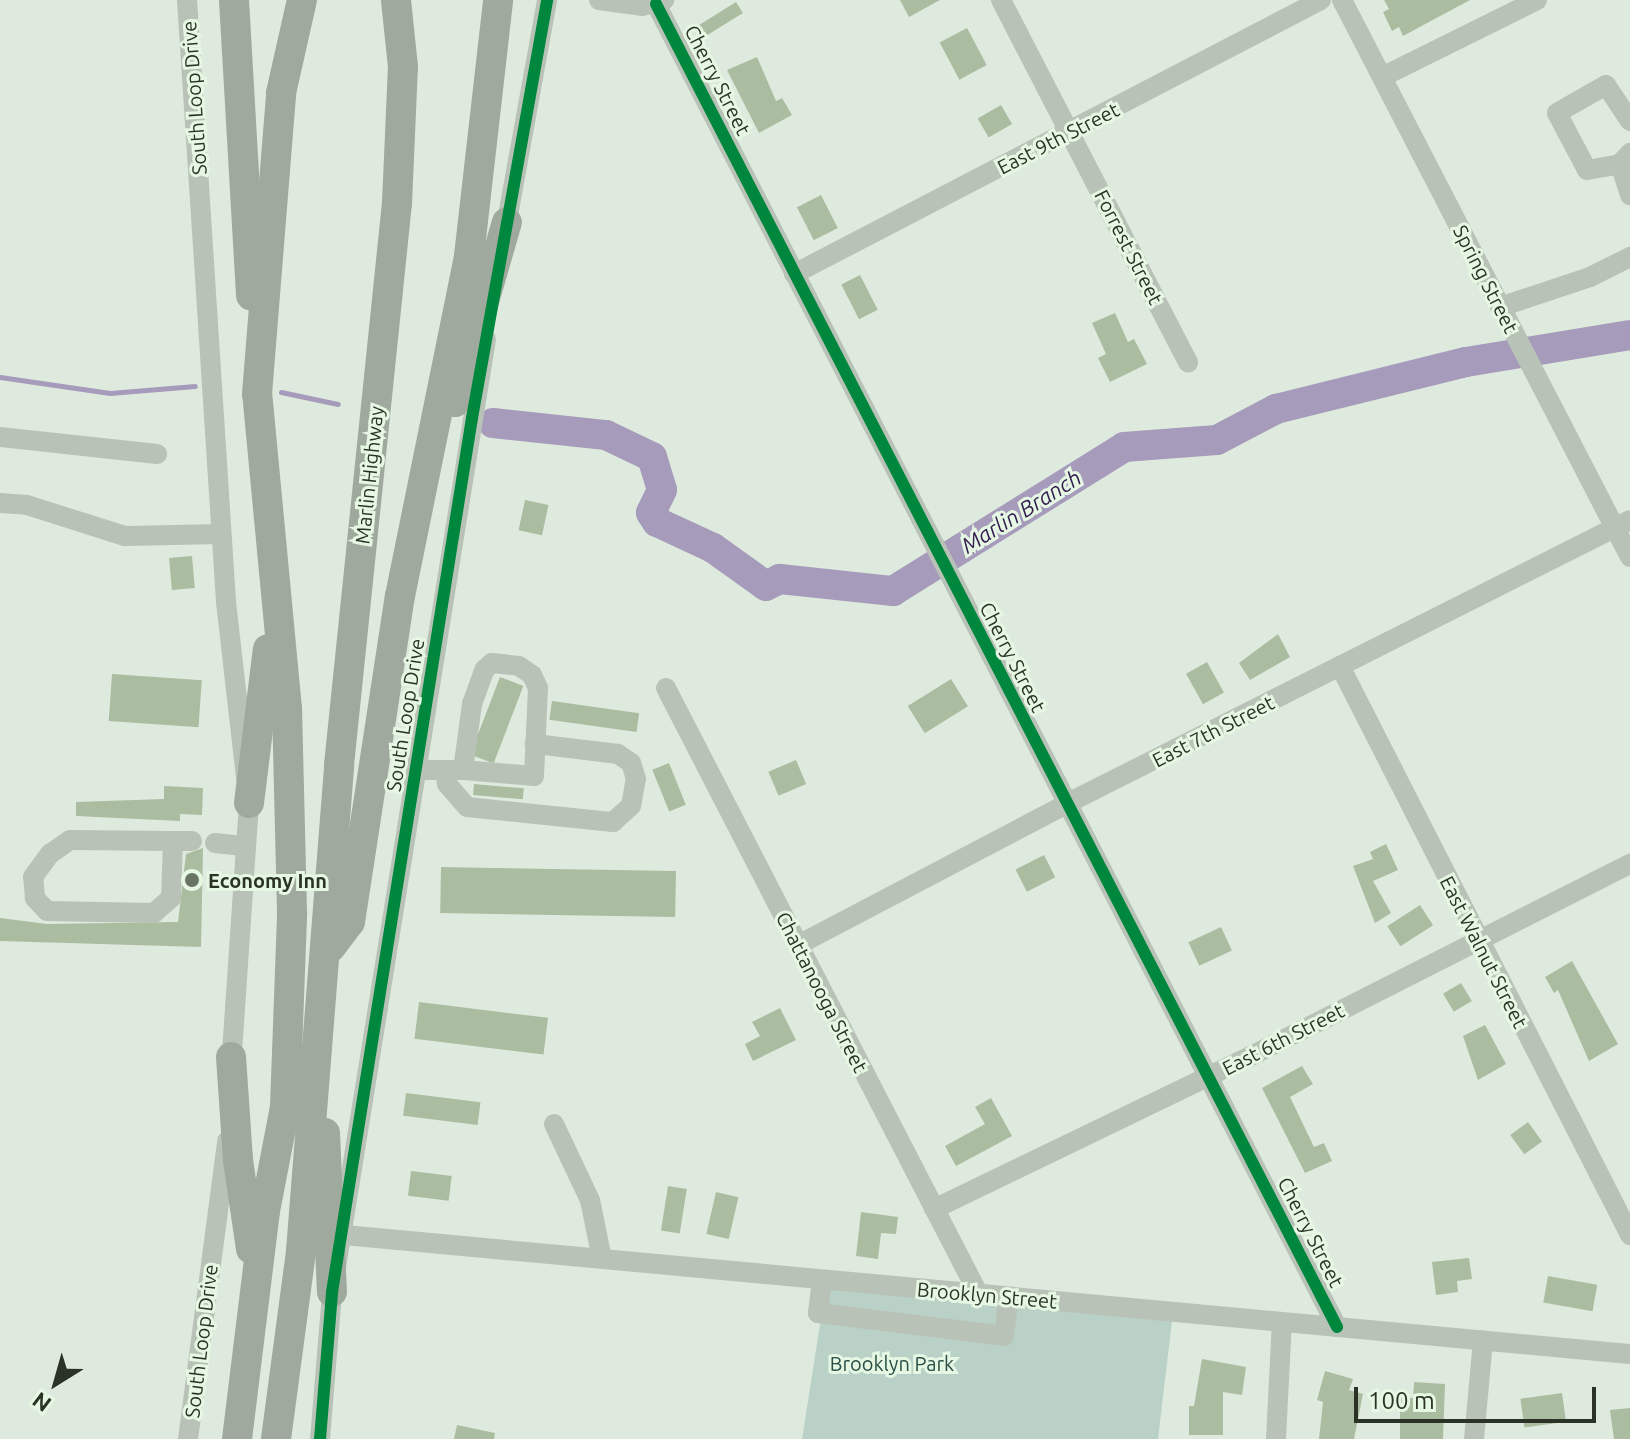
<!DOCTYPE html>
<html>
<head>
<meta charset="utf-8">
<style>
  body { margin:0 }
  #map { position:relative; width:1630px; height:1439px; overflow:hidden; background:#dfeade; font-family:Ubuntu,sans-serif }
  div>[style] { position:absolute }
  .green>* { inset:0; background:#b9d1c6 }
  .stream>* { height:5px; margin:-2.5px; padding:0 2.5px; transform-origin:2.5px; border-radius:2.5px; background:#a69bba }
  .river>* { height:30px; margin:-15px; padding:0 15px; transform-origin:15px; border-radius:15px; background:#a69bba }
  .building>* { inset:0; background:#aabda0; transform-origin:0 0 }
  .minor>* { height:20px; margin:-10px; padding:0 10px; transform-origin:10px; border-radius:10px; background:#b9c2b7 }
  .highway>* { height:30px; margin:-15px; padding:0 15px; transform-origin:15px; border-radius:15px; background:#9fa99d }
  .cycleway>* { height:12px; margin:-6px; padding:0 6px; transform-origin:6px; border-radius:6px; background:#00873e }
  .dots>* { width:22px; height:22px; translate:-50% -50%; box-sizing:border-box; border:4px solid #e6f8e4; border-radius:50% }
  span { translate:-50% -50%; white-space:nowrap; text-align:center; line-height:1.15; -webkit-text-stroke:6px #e6f8e4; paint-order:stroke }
  .street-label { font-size:20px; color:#2a3326 }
  .poi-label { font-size:20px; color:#2a3326; font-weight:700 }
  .left { translate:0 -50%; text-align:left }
  .park-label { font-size:20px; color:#2b4f46 }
  .water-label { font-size:22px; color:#341e51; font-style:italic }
  .north { position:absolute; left:16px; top:1343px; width:80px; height:80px; -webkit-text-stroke:6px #e6f8e4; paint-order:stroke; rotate:217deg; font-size:22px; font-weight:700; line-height:32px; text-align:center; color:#2a3326 }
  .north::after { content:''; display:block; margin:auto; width:28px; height:36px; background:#2a3326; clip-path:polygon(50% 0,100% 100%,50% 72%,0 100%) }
  .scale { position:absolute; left:1354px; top:1387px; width:242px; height:36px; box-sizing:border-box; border:4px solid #2a3326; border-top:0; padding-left:10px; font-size:24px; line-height:28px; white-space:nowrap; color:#2a3326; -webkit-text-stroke:6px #e6f8e4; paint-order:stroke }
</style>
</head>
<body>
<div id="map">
  <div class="green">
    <i style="clip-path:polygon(827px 1280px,1173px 1312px,1158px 1439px,802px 1439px)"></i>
  </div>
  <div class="stream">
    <i style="left:0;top:377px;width:111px;rotate:8.3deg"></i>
    <i style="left:110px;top:393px;width:85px;rotate:-4.7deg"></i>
    <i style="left:281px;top:392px;width:58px;rotate:11.9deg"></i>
  </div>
  <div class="river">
    <i style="left:493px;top:423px;width:114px;rotate:6.1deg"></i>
    <i style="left:606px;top:435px;width:51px;rotate:25.6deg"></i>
    <i style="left:652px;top:457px;width:34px;rotate:73deg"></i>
    <i style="left:662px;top:490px;width:25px;rotate:116deg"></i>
    <i style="left:651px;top:513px;width:11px;rotate:56deg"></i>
    <i style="left:657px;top:522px;width:62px;rotate:24.9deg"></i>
    <i style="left:713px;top:548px;width:65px;rotate:35.6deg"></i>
    <i style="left:766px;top:586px;width:16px;rotate:-27deg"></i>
    <i style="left:780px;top:579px;width:114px;rotate:6.1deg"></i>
    <i style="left:893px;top:591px;width:272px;rotate:-31.9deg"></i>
    <i style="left:1124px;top:447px;width:93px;rotate:-4.3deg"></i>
    <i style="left:1217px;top:440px;width:67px;rotate:-27.7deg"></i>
    <i style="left:1276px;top:409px;width:196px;rotate:-13.9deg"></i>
    <i style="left:1466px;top:362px;width:166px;rotate:-9.3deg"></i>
  </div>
  <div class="building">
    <i style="clip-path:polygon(900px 0,940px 0,909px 17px)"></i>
    <i style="clip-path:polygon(1384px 0,1470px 0,1403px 36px,1399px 27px,1392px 31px,1383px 12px,1389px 9px)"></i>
    <i style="left:736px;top:2px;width:13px;height:45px;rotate:58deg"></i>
    <i style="left:967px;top:28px;width:42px;height:31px;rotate:62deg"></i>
    <i style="clip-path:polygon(757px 57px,776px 101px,782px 98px,792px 115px,759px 133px,727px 70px)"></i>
    <i style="left:1001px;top:105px;width:22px;height:27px;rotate:60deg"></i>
    <i style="left:821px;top:195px;width:37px;height:27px;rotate:63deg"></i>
    <i style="left:860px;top:275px;width:39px;height:21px;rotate:63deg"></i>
    <i style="clip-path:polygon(1115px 313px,1128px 342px,1134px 339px,1147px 364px,1110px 382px,1098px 358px,1106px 354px,1092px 323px)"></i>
    <i style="left:525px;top:500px;width:24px;height:31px;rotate:12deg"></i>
    <i style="left:192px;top:556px;width:32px;height:23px;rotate:85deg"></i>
    <i style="clip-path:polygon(1278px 634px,1290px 657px,1250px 680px,1239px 663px)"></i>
    <i style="left:1207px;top:662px;width:35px;height:24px;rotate:61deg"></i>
    <i style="left:112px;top:674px;width:90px;height:47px;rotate:4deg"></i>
    <i style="left:500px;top:677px;width:25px;height:83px;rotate:21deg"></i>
    <i style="left:951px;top:679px;width:32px;height:51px;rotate:58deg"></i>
    <i style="left:552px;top:701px;width:88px;height:19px;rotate:8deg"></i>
    <i style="left:796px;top:760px;width:26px;height:30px;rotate:67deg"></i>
    <i style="left:669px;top:763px;width:45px;height:18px;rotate:68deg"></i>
    <i style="left:474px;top:784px;width:50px;height:11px;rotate:5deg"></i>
    <i style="clip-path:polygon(164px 786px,203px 788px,202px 815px,180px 814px,180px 821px,76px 816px,76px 802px,164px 799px)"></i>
    <i style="clip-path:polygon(1386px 844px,1398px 870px,1373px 881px,1391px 913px,1375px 923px,1353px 866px,1373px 859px,1370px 852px)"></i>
    <i style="clip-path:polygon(203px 848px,201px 947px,0 941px,0 918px,47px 924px,178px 922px,186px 854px)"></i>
    <i style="left:1044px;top:855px;width:25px;height:32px;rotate:63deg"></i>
    <i style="left:441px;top:867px;width:235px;height:46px;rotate:1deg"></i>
    <i style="left:1420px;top:905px;width:24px;height:39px;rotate:57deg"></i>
    <i style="left:1221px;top:927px;width:26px;height:36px;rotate:65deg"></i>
    <i style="clip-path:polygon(1572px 961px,1618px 1044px,1589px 1061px,1558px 990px,1554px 993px,1545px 977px)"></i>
    <i style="left:1461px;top:983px;width:21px;height:21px;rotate:59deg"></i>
    <i style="left:419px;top:1002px;width:130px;height:37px;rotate:7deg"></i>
    <i style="clip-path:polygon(780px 1008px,796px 1040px,753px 1061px,745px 1044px,760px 1036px,752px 1022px)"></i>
    <i style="clip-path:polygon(1485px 1025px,1506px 1064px,1478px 1080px,1463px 1036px)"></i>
    <i style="clip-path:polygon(1302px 1066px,1313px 1084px,1290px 1097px,1314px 1147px,1324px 1143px,1332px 1161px,1305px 1173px,1262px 1088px)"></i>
    <i style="left:406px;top:1093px;width:75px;height:23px;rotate:7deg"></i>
    <i style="clip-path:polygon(991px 1098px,1012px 1136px,956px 1166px,945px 1146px,985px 1124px,975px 1107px)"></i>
    <i style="left:1528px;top:1122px;width:24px;height:22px;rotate:54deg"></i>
    <i style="left:411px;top:1171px;width:41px;height:25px;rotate:7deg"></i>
    <i style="left:668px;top:1186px;width:19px;height:45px;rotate:9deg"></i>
    <i style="left:716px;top:1192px;width:23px;height:43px;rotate:13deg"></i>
    <i style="clip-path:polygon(861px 1212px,898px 1217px,896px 1234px,881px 1233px,878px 1259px,856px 1256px)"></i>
    <i style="clip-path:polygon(1469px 1258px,1472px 1279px,1457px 1281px,1458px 1292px,1436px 1295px,1432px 1262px)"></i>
    <i style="left:1548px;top:1276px;width:50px;height:27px;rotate:10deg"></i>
    <i style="clip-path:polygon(1202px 1359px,1246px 1367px,1242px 1395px,1223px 1392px,1223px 1435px,1189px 1435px,1189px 1406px,1194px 1406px)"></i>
    <i style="clip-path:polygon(1325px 1371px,1353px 1379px,1349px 1390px,1363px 1394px,1354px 1439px,1319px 1439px,1323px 1402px,1317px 1400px)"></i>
    <i style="clip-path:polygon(1414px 1382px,1445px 1384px,1443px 1439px,1400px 1439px,1400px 1397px,1413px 1398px)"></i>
    <i style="left:1562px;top:1393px;width:29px;height:42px;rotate:82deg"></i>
    <i style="clip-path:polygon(1630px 1408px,1630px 1439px,1614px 1439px,1610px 1410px)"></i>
    <i style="clip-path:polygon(457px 1425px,495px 1433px,494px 1439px,454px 1439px)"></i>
  </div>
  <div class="minor">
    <i style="left:187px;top:0;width:603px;rotate:86.29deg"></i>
    <i style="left:226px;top:602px;width:202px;rotate:83.5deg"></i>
    <i style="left:249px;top:803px;width:267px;rotate:93.9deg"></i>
    <i style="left:599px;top:0;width:43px;rotate:7.9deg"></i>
    <i style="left:642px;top:6px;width:23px;rotate:-15deg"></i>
    <i style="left:1001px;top:0;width:408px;rotate:62.7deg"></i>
    <i style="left:1342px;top:0;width:627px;rotate:62.66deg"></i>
    <i style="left:656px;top:4px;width:1488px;rotate:62.76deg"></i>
    <i style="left:1382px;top:77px;width:173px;rotate:-26.4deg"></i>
    <i style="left:1630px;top:121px;width:43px;rotate:-123.7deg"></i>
    <i style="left:1606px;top:85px;width:56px;rotate:150.3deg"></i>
    <i style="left:1557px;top:113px;width:64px;rotate:62.2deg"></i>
    <i style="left:1587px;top:170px;width:34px;rotate:-10deg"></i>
    <i style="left:1620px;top:164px;width:15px;rotate:-48deg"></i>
    <i style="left:1620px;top:164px;width:33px;rotate:72deg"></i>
    <i style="left:505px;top:232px;width:236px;rotate:-79.7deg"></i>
    <i style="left:794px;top:274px;width:594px;rotate:-27.47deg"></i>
    <i style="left:1500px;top:307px;width:95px;rotate:-18.4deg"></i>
    <i style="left:1590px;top:277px;width:45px;rotate:-26.6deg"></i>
    <i style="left:0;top:437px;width:158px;rotate:6.2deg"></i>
    <i style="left:0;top:503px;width:27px;rotate:4deg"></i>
    <i style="left:27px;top:505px;width:103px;rotate:17.6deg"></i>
    <i style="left:125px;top:536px;width:96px;rotate:-1.2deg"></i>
    <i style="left:1340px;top:666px;width:639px;rotate:62.99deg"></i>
    <i style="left:666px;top:688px;width:683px;rotate:62.72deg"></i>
    <i style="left:417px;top:770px;width:46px"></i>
    <i style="left:463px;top:770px;width:67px;rotate:-82.2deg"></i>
    <i style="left:472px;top:704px;width:37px;rotate:-70deg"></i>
    <i style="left:485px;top:669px;width:9px;rotate:-41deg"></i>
    <i style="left:492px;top:663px;width:27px;rotate:6deg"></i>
    <i style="left:519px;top:666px;width:16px;rotate:35deg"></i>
    <i style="left:532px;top:675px;width:14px;rotate:65deg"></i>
    <i style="left:538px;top:688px;width:88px;rotate:92.6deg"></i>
    <i style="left:534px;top:776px;width:71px;rotate:-175.2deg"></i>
    <i style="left:445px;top:770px;width:14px;rotate:82deg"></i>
    <i style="left:447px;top:784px;width:30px;rotate:49deg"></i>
    <i style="left:467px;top:807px;width:147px;rotate:5.9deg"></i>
    <i style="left:613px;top:822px;width:24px;rotate:-42deg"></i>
    <i style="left:631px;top:806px;width:27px;rotate:-80deg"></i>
    <i style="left:636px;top:779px;width:17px;rotate:-107deg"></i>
    <i style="left:631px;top:763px;width:16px;rotate:-145deg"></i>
    <i style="left:618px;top:754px;width:84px;rotate:-173.1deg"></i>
    <i style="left:173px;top:841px;width:57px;rotate:92deg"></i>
    <i style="left:171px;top:898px;width:23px;rotate:139deg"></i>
    <i style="left:154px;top:913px;width:107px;rotate:-178.9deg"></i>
    <i style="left:47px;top:911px;width:18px;rotate:-133deg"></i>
    <i style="left:35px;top:898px;width:21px;rotate:-95deg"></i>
    <i style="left:33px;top:877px;width:29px;rotate:-54deg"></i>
    <i style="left:50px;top:854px;width:24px;rotate:-35deg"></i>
    <i style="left:70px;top:840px;width:103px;rotate:0.6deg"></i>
    <i style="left:173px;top:841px;width:19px"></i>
    <i style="left:215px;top:843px;width:31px;rotate:6deg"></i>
    <i style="left:798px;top:945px;width:303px;rotate:-27.7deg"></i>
    <i style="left:1066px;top:804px;width:631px;rotate:-26.73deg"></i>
    <i style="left:554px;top:1124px;width:84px;rotate:64.7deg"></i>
    <i style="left:590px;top:1200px;width:60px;rotate:78.5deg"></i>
    <i style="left:934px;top:1209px;width:350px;rotate:-25.8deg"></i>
    <i style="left:1249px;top:1057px;width:427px;rotate:-26.9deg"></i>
    <i style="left:344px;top:1235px;width:1291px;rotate:5.29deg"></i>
    <i style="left:822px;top:1280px;width:33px;rotate:97deg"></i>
    <i style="left:818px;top:1313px;width:187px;rotate:7deg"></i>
    <i style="left:1004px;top:1336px;width:38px;rotate:-83deg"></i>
    <i style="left:188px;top:1439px;width:301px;rotate:-82.5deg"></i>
    <i style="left:320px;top:1439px;width:147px;rotate:-85.3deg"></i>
    <i style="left:332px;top:1292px;width:965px;rotate:-80.82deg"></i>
    <i style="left:1276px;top:1439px;width:117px;rotate:-87.1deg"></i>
    <i style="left:1474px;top:1439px;width:99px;rotate:-84.8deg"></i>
  </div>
  <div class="highway">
    <i style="left:234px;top:0;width:296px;rotate:86.7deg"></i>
    <i style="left:455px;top:402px;width:187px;rotate:-73.9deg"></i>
    <i style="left:249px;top:803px;width:155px;rotate:-83deg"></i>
    <i style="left:331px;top:947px;width:31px;rotate:-53deg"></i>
    <i style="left:350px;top:922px;width:330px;rotate:-81.3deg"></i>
    <i style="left:400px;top:596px;width:347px;rotate:-78.5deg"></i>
    <i style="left:469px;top:256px;width:258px;rotate:-83.5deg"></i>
    <i style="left:231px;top:1057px;width:103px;rotate:86.1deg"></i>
    <i style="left:238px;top:1160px;width:90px;rotate:81.7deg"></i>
    <i style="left:325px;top:1133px;width:159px;rotate:87.5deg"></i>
    <i style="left:237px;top:1439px;width:230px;rotate:-83deg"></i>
    <i style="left:265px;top:1211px;width:106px;rotate:-79.1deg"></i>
    <i style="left:285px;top:1107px;width:195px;rotate:-87.9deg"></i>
    <i style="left:292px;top:912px;width:203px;rotate:-91.4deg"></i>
    <i style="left:287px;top:709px;width:316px;rotate:-95.4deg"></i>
    <i style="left:257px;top:394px;width:302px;rotate:-85.4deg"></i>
    <i style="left:281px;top:93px;width:95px;rotate:-77.3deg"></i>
    <i style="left:276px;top:1439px;width:190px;rotate:-82.4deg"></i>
    <i style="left:301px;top:1251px;width:487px;rotate:-85.5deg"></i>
    <i style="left:339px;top:765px;width:565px;rotate:-84.11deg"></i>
    <i style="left:397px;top:203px;width:136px;rotate:-87.5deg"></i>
    <i style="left:403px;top:67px;width:67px;rotate:-96deg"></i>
  </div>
  <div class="cycleway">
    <i style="left:656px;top:4px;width:1488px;rotate:62.76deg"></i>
    <i style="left:320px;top:1439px;width:147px;rotate:-85.3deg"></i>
    <i style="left:332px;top:1292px;width:885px;rotate:-80.9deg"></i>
    <i style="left:472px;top:418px;width:425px;rotate:-79.8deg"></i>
  </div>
  <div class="dots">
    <i style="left:192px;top:880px;background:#697366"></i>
  </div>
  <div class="street-label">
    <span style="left:718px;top:80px;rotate:63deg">Cherry Street</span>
    <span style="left:194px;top:98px;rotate:-94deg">South Loop Drive</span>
    <span style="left:1058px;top:138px;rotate:-27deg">East 9th Street</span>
    <span style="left:1129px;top:247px;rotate:63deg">Forrest Street</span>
    <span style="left:1486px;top:279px;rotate:63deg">Spring Street</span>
    <span style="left:369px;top:475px;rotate:-84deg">Marlin Highway</span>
    <span style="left:1013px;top:657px;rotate:63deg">Cherry Street</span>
    <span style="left:405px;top:715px;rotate:-81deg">South Loop Drive</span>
    <span style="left:1213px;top:731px;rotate:-27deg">East 7th Street</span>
    <span style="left:1484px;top:952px;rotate:63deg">East Walnut Street</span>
    <span style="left:822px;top:992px;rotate:63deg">Chattanooga Street</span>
    <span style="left:1283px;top:1039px;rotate:-27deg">East 6th Street</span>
    <span style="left:1311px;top:1232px;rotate:63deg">Cherry Street</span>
    <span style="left:987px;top:1295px;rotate:5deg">Brooklyn Street</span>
    <span style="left:201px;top:1341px;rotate:-83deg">South Loop Drive</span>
  </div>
  <div class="poi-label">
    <span class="left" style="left:208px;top:880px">Economy Inn</span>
  </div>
  <div class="park-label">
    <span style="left:892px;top:1363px">Brooklyn Park</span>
  </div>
  <div class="water-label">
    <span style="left:1021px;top:511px;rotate:-32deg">Marlin Branch</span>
  </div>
  <div class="north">N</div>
  <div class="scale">100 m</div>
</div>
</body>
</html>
